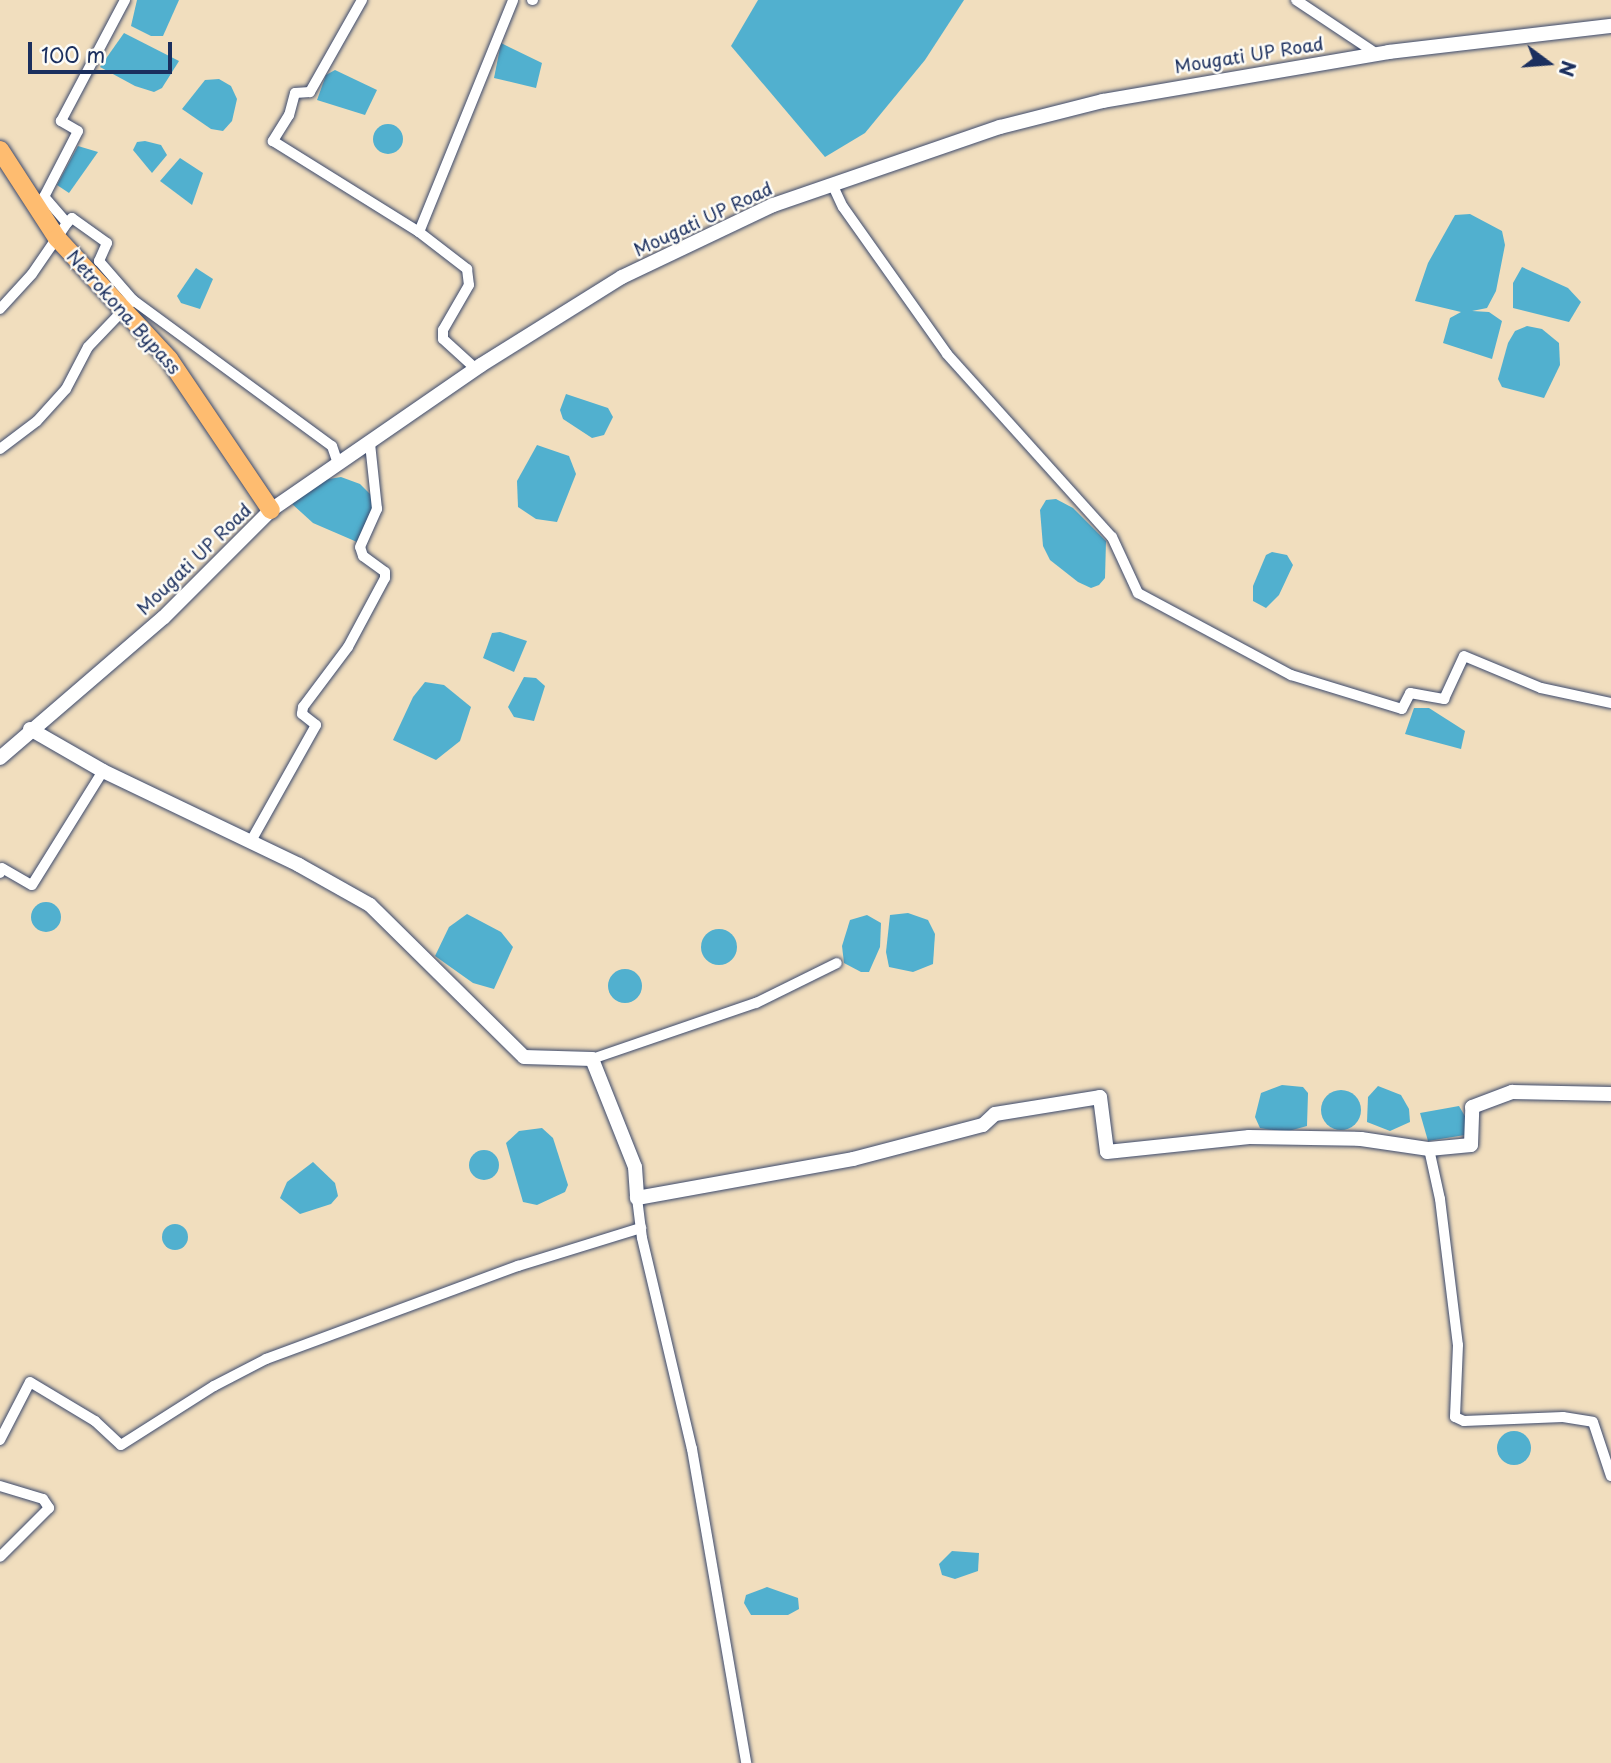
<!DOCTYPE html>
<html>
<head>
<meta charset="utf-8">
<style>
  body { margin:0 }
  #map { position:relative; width:1611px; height:1763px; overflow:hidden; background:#f1debe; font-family:"Playpen Sans",sans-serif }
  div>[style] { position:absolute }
  .water>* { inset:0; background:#51b0cf }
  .round { border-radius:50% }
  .roads { filter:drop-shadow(0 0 2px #3b496c) drop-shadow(0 0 2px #3b496c) }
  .minor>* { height:10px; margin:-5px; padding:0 5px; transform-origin:5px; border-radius:5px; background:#fff }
  .tertiary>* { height:14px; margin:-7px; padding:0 7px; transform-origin:7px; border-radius:7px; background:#fff }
  .primary>* { height:18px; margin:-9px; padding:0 9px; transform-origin:9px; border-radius:9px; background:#febc70 }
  span { translate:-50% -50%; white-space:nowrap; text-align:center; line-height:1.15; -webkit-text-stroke:5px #fdfcf7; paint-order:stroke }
  .street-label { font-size:18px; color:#1b2f5e }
  .north { position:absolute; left:1513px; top:28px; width:70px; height:70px; -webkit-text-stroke:5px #fdfcf7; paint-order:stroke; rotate:106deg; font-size:19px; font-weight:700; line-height:28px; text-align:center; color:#1b2f5e }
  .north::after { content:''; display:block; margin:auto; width:24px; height:32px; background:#1b2f5e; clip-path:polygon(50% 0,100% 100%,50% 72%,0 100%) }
  .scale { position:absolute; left:28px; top:42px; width:144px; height:32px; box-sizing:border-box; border:4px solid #1b2f5e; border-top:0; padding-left:9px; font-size:21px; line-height:24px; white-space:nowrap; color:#1b2f5e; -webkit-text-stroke:5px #fdfcf7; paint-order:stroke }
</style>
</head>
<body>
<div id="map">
  <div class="water">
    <i style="clip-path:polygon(137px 0,179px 0,163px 36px,151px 36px,131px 26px)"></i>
    <i style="clip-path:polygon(758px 0,964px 0,925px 60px,865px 133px,825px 157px,731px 46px)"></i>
    <i style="clip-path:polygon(124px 33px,179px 61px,162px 88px,154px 92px,135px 86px,100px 67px)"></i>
    <i style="clip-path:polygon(501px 43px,542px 63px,536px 88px,494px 78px)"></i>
    <i style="clip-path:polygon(335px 70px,377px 90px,365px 115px,317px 100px,326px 75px)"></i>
    <i style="clip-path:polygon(219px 79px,231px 86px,237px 99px,232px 121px,223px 131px,211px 129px,182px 109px,205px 80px)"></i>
    <i class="round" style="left:373px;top:124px;width:30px;height:30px"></i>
    <i style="clip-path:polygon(145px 141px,161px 145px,167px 155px,152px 173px,133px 150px,137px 142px)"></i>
    <i style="clip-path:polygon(78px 146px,98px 152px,69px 193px,57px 185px)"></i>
    <i style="clip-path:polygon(180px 158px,203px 173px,192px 205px,160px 181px)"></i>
    <i style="clip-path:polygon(1470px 214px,1502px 231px,1505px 245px,1496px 291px,1487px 308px,1472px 311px,1489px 312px,1502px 321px,1492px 359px,1443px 343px,1450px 318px,1461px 312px,1415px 301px,1428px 263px,1455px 215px)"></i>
    <i style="clip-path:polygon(1522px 267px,1568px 288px,1581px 302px,1569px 322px,1513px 308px,1513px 283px)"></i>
    <i style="clip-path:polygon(196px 268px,213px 279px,200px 309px,181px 303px,177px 296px)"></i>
    <i style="clip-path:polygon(1527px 326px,1542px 329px,1559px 343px,1560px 365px,1544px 398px,1502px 387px,1498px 379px,1508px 343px,1515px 331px)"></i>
    <i style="clip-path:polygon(566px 394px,608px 408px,613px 417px,604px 435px,592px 438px,563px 419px,560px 410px)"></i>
    <i style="clip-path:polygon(537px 445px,569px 456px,576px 474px,557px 522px,536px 519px,518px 507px,517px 481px)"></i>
    <i style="clip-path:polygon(341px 477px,360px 484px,374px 498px,375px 508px,357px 542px,313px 523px,291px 503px,323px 480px)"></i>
    <i style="clip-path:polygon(1056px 499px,1073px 508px,1106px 541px,1105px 578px,1099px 585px,1091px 588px,1078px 582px,1050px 560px,1043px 546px,1040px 510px,1046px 500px)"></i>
    <i style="clip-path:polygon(1272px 552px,1287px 555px,1293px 565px,1279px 595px,1266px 608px,1253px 601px,1253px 586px,1266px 555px)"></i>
    <i style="clip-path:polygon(500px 632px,527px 641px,514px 672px,483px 658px,492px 633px)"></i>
    <i style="clip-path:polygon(524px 677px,536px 678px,545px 686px,534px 721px,514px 717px,508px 707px)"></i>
    <i style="clip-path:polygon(425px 682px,444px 685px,471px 707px,460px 741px,436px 760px,393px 740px,413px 697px)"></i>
    <i style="clip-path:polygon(1414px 708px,1429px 708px,1465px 731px,1461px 749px,1405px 734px)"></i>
    <i class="round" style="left:31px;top:902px;width:30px;height:30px"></i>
    <i style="clip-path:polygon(908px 913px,928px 920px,935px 934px,933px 964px,913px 972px,889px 967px,886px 952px,890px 915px)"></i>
    <i style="clip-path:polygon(467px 914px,501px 932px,513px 947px,494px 989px,473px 983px,435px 956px,449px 927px)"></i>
    <i style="clip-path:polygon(867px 915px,881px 923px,880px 947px,869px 972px,861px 972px,844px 963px,842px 946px,850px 920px)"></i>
    <i class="round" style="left:701px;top:929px;width:36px;height:36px"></i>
    <i class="round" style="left:608px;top:969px;width:34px;height:34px"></i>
    <i style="clip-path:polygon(1282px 1085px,1303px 1087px,1308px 1093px,1307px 1126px,1285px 1132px,1260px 1128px,1255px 1117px,1261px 1093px)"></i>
    <i style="clip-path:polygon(1378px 1086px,1401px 1095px,1409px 1109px,1410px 1122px,1390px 1131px,1367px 1122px,1368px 1097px)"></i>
    <i class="round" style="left:1321px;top:1090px;width:40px;height:40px"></i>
    <i style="clip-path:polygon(1459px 1106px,1466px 1118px,1465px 1135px,1428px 1141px,1420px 1113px)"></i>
    <i style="clip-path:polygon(542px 1128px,553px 1138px,568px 1185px,565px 1192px,537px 1205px,523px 1202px,506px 1143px,519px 1131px)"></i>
    <i class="round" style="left:469px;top:1150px;width:30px;height:30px"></i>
    <i style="clip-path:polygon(313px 1162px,335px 1183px,338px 1196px,331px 1204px,300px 1214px,280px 1198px,287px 1182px)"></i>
    <i class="round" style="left:162px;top:1224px;width:26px;height:26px"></i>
    <i class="round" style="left:1497px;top:1431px;width:34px;height:34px"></i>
    <i style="clip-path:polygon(952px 1551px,979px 1553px,978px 1571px,955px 1579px,942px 1575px,939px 1564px)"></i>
    <i style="clip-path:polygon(767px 1587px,798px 1598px,799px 1609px,788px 1615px,751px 1615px,744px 1603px,746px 1595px)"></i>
  </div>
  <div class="roads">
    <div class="minor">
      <i style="left:362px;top:0;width:106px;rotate:119.5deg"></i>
      <i style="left:310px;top:92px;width:15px;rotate:176deg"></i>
      <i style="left:295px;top:93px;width:23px;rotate:105deg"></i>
      <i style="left:289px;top:115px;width:31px;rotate:122deg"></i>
      <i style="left:273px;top:141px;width:172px;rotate:31.9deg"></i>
      <i style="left:419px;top:232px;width:61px;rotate:37.6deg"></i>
      <i style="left:467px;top:269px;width:16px;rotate:83deg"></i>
      <i style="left:469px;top:285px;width:52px;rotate:120deg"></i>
      <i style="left:443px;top:330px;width:9px;rotate:90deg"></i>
      <i style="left:443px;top:339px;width:45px;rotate:42.3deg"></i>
      <i style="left:532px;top:0;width:1px"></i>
      <i style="left:1296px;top:0;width:97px;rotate:33.7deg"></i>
      <i style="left:833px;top:186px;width:23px;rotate:65deg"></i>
      <i style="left:843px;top:207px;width:180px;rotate:54.7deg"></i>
      <i style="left:947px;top:354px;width:246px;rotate:48deg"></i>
      <i style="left:1112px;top:537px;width:62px;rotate:65.1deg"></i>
      <i style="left:1138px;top:593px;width:174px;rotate:28.2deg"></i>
      <i style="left:1291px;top:675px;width:116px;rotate:17deg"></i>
      <i style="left:1402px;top:709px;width:18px;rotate:-63deg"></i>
      <i style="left:1410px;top:693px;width:35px;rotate:10deg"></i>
      <i style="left:1444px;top:699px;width:47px;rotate:-65.1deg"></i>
      <i style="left:1464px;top:656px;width:83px;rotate:22.6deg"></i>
      <i style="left:1541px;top:688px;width:72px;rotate:12.1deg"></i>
      <i style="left:67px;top:223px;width:7px;rotate:-45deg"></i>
      <i style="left:72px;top:218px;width:43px;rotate:35.5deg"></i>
      <i style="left:107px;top:243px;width:20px;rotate:114deg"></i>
      <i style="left:99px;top:261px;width:52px;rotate:48.9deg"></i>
      <i style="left:419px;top:232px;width:250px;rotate:-67.9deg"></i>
      <i style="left:0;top:309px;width:47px;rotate:-47.6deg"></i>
      <i style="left:32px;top:274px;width:62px;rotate:-55.5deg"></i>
      <i style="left:67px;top:223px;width:35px;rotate:-131deg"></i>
      <i style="left:44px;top:197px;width:74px;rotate:-62.7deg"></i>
      <i style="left:78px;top:131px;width:20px;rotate:-150deg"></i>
      <i style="left:61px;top:121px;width:137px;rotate:-62.1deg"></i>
      <i style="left:0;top:449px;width:46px;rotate:-37.1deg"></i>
      <i style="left:37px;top:421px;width:43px;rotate:-47.8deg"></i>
      <i style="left:66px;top:389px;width:47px;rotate:-62.4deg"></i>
      <i style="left:88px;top:347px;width:65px;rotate:-46.2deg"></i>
      <i style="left:133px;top:300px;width:247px;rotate:36.3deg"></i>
      <i style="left:332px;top:446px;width:18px;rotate:71deg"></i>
      <i style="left:251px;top:841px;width:133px;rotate:-60.7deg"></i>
      <i style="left:316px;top:725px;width:18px;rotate:-142deg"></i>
      <i style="left:302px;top:714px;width:7px;rotate:-82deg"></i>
      <i style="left:303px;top:707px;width:75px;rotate:-53.1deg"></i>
      <i style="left:348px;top:647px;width:78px;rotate:-61.8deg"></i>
      <i style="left:385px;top:578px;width:6px;rotate:-90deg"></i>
      <i style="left:385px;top:572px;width:27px;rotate:-144deg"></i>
      <i style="left:363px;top:556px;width:9px;rotate:-108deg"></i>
      <i style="left:360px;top:547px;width:42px;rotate:-65.9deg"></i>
      <i style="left:377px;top:509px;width:66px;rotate:-96.1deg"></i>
      <i style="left:0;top:873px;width:5px;rotate:-68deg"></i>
      <i style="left:2px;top:868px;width:34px;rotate:30deg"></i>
      <i style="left:32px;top:885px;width:134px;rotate:-58.1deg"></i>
      <i style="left:592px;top:1059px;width:173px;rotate:-18.9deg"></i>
      <i style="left:756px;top:1003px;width:90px;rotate:-26.3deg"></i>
      <i style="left:1429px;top:1149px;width:51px;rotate:77.6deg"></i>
      <i style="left:1440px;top:1199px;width:147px;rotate:83deg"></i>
      <i style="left:1458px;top:1345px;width:72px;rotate:92.4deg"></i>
      <i style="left:1455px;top:1417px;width:10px;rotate:24deg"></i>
      <i style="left:1464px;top:1421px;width:99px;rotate:-2.3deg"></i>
      <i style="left:1563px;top:1417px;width:30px;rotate:9deg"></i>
      <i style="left:1593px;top:1422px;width:57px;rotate:71.6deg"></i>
      <i style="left:637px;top:1198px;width:40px;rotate:82.9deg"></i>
      <i style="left:642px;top:1238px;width:217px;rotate:76.7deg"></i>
      <i style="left:692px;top:1449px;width:319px;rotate:80.2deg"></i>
      <i style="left:0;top:1440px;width:65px;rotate:-62.7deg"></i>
      <i style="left:30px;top:1382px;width:76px;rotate:31deg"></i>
      <i style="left:95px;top:1421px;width:35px;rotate:43deg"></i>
      <i style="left:121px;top:1445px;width:110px;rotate:-32.4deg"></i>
      <i style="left:214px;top:1386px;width:59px;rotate:-27.4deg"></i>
      <i style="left:266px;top:1359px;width:269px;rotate:-20.3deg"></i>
      <i style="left:518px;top:1266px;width:129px;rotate:-17.2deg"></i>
      <i style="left:0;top:1486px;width:45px;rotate:16.8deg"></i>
      <i style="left:43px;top:1499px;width:11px;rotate:56deg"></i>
      <i style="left:49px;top:1508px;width:69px;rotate:135deg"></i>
    </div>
    <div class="tertiary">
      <i style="left:30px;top:729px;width:84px;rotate:29.9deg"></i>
      <i style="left:103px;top:771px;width:217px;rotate:25.6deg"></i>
      <i style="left:299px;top:865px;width:81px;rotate:29.4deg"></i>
      <i style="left:370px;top:905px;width:216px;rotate:44.6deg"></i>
      <i style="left:524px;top:1057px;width:68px;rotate:1.7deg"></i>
      <i style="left:592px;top:1059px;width:116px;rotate:68.3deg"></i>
      <i style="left:635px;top:1167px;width:31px;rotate:86deg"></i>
      <i style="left:637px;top:1198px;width:219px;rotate:-10.2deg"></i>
      <i style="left:853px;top:1159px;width:134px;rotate:-14.7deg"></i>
      <i style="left:983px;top:1125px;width:16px;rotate:-43deg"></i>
      <i style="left:995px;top:1114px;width:106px;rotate:-9.2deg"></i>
      <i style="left:1100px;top:1097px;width:55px;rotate:82.7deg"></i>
      <i style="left:1107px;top:1152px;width:143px;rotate:-6deg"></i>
      <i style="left:1249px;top:1137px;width:112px;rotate:1deg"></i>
      <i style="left:1361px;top:1139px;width:69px;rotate:8.4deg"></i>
      <i style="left:1429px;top:1149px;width:42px;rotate:-5.4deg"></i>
      <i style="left:1471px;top:1145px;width:38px;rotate:-88deg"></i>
      <i style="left:1472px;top:1107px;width:43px;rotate:-20.6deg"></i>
      <i style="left:1512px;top:1092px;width:99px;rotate:1.2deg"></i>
      <i style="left:0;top:758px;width:216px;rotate:-40.7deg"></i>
      <i style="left:164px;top:617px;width:151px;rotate:-45deg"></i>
      <i style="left:271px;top:510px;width:255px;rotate:-34.6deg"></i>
      <i style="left:481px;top:365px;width:166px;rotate:-32deg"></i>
      <i style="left:622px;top:277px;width:167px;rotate:-25.5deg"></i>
      <i style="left:773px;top:205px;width:240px;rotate:-19deg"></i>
      <i style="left:1000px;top:127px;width:106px;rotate:-14.2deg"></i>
      <i style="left:1103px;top:101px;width:290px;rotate:-9.7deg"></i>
      <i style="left:1389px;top:52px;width:224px;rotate:-6.7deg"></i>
    </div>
    <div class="primary">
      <i style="left:0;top:150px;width:105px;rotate:57.1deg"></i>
      <i style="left:57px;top:238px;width:165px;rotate:47.2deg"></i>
      <i style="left:169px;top:359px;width:182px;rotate:56deg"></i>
    </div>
  </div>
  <div class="street-label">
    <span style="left:1249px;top:55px;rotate:-9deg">Mougati UP Road</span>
    <span style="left:703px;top:219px;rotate:-25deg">Mougati UP Road</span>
    <span style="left:124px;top:312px;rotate:48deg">Netrokona Bypass</span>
    <span style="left:194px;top:559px;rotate:-44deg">Mougati UP Road</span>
  </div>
  <div class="north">N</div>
  <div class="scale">100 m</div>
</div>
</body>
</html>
